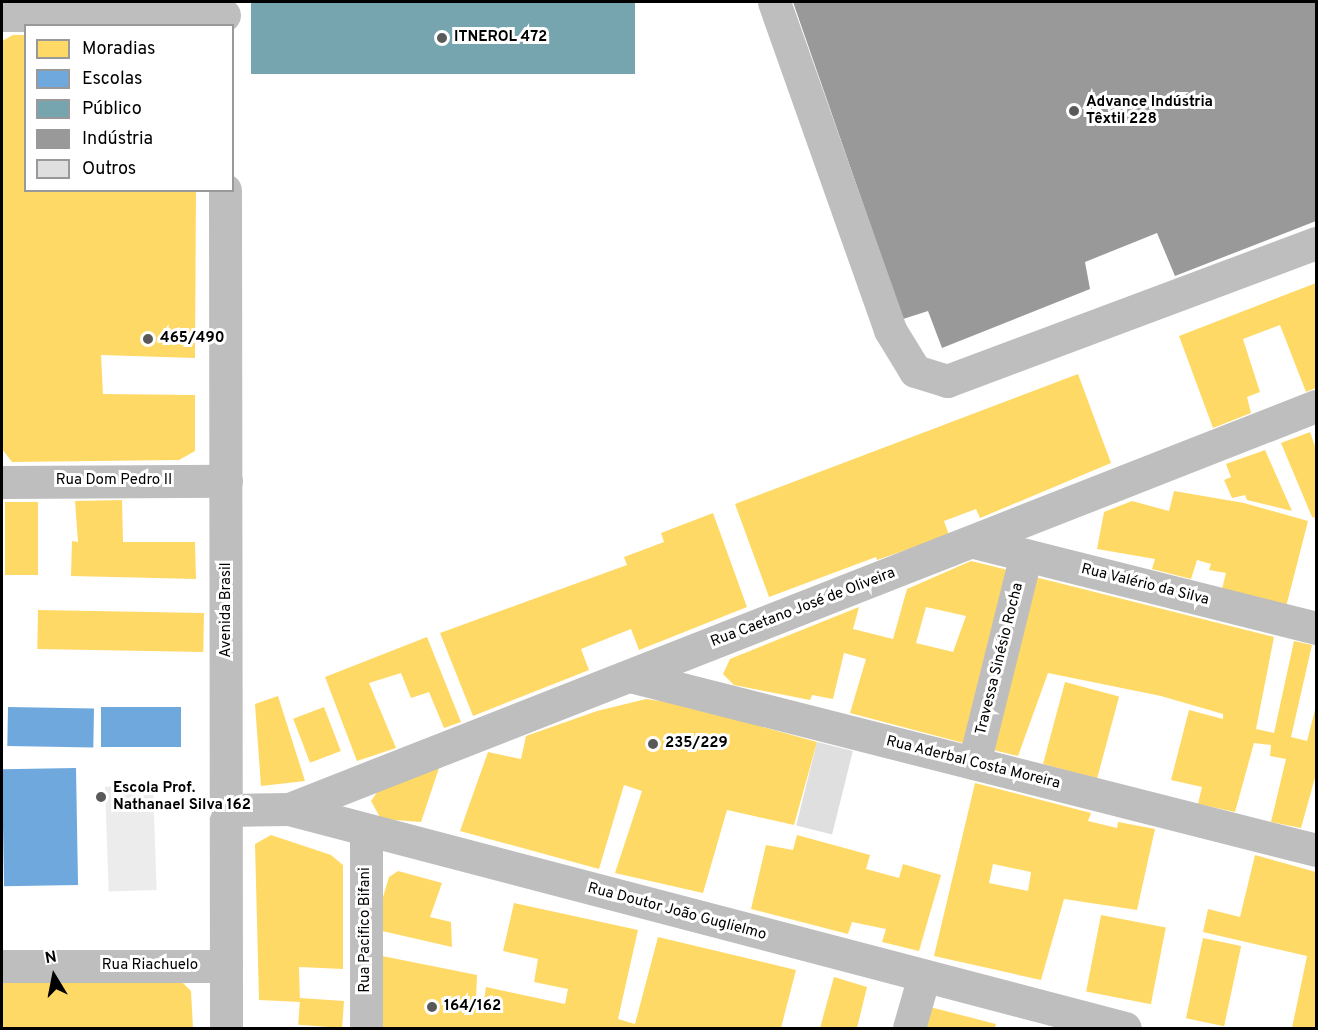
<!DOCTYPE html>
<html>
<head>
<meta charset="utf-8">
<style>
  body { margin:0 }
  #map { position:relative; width:1318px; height:1030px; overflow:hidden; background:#fff; font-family:Overpass,sans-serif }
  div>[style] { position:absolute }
  .green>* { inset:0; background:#ececec; transform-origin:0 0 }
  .homes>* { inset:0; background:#ffd966; transform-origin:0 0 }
  .schools>* { inset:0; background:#6fa8dc; transform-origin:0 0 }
  .public>* { inset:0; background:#76a5af; transform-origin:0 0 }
  .industry>* { inset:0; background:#999 }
  .building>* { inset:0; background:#dfdfdf; transform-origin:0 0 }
  .minor>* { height:33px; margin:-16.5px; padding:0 16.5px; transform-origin:16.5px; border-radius:16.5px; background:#bebebe }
  .dots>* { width:16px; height:16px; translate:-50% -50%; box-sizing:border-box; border:3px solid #fff; border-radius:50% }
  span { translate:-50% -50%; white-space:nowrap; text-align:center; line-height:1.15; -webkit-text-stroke:6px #fff; paint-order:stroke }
  .poi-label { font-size:15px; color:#000; font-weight:700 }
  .left { translate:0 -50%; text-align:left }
  .street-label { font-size:15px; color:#000 }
  .frame { position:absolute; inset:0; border:3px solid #000; pointer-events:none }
  .legend { position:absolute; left:24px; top:24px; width:210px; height:168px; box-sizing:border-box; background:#fff; border:2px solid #999; margin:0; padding:8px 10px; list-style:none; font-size:18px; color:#000 }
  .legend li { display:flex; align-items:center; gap:12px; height:30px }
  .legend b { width:30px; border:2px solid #999 }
  .north { position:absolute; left:24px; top:946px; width:60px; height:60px; -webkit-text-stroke:4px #fff; paint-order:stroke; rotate:350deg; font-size:16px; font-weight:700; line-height:24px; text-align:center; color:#000 }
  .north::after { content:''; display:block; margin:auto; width:21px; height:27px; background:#000; clip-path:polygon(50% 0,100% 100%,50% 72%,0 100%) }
</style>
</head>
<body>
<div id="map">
  <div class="green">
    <i style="left:153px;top:785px;width:105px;height:48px;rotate:88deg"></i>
  </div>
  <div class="homes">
    <i style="clip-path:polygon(13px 35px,26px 35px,26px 190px,196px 190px,195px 358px,101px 355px,103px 394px,195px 395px,195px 451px,179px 460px,12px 462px,2px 449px,2px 41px)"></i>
    <i style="clip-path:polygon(1316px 283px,1316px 388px,1306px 392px,1280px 325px,1243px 339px,1260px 392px,1247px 397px,1251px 413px,1213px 428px,1179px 336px)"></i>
    <i style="clip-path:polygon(1078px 374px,1111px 463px,980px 518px,976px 509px,944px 521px,949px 535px,877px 560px,876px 557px,769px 597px,735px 504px)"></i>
    <i style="clip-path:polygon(1310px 432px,1316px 449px,1316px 518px,1312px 517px,1281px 443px)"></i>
    <i style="clip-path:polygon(1265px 450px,1292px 511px,1247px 500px,1245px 495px,1232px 498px,1224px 480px,1231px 477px,1226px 464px)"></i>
    <i style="clip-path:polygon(1174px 491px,1244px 503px,1308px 521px,1286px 607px,1222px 589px,1226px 573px,1209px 570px,1211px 564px,1197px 560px,1191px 579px,1152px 569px,1155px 559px,1097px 549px,1104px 512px,1132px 501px,1169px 511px)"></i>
    <i style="clip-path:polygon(122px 500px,123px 542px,195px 542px,196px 579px,71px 576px,72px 541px,78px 542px,75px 501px)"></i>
    <i style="left:5px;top:502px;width:33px;height:73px"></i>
    <i style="clip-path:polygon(713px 513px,747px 607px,639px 650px,631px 629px,581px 649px,589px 670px,473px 716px,440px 633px,627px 565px,624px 557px,664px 542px,661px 533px)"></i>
    <i style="clip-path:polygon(evenodd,971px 561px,1016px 572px,967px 744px,850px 713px,866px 659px,844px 653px,833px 699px,812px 695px,810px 700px,734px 685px,723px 674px,730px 659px,859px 607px,853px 629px,893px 639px,907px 589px,971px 561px,926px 607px,966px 616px,953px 652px,916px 643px,926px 607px)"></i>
    <i style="clip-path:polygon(1027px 575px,1274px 637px,1256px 729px,1274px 733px,1294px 641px,1312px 645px,1291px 737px,1307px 741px,1316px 706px,1316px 774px,1301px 828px,1271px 822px,1286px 759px,1270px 756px,1271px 745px,1254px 743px,1235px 812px,1198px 804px,1202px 787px,1171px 780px,1189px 710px,1223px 719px,1223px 714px,1161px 696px,1048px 673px,1018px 756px,985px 748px)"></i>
    <i style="left:38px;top:610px;width:166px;height:39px;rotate:1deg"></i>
    <i style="clip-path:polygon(427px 637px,461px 722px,444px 728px,429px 692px,411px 698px,401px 673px,369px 683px,396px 748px,357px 761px,325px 677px)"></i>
    <i style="left:1065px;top:682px;width:56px;height:85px;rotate:15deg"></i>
    <i style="clip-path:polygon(278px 696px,305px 781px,261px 786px,255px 704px)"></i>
    <i style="clip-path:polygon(646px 699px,681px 704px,817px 742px,794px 825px,727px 810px,703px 893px,615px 873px,642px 791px,624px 785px,599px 869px,460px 831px,488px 752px,521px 759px,526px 736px,597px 711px)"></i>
    <i style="left:324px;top:707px;width:47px;height:33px;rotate:69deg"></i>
    <i style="clip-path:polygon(439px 768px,421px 822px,381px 819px,371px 801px,378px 791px)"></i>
    <i style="clip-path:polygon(evenodd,975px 783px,1091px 813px,1088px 821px,1117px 828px,1118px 822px,1155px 829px,1137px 910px,1064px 899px,1041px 980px,934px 956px,975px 783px,993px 864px,1031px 872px,1028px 891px,989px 883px,993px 864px)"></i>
    <i style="clip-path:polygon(271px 835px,331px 855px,343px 865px,343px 969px,299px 967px,300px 1002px,259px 1000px,255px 844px)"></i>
    <i style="clip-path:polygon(797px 835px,870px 855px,866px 869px,899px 878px,903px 864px,941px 875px,919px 951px,882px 942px,886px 929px,852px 922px,848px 934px,751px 909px,766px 845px,793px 850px)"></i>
    <i style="clip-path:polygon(1255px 855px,1316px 872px,1316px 1028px,1292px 1028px,1307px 956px,1203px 932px,1208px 909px,1240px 917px)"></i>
    <i style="clip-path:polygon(398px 871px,442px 883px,430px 917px,451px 922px,452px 947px,382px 931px,380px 907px,389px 877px)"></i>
    <i style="clip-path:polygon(514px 903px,638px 930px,618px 1019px,635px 1024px,658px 937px,796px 970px,781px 1028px,383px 1028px,382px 956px,477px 975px,476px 999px,484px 1001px,486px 987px,565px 1004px,568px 989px,534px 982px,538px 959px,503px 951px)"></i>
    <i style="left:1101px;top:915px;width:66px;height:78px;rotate:11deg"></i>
    <i style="left:1203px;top:938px;width:39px;height:82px;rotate:12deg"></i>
    <i style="clip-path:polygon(2px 974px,176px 976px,191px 991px,193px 1028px,2px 1028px)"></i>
    <i style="clip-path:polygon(834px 977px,867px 987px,857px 1028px,820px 1028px)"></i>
    <i style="left:344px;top:1001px;width:27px;height:44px;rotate:94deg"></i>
    <i style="clip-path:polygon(922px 1005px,996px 1024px,995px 1028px,916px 1028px)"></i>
  </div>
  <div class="schools">
    <i style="left:8px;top:707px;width:86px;height:39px;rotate:1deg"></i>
    <i style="left:101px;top:707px;width:80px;height:40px"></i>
    <i style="left:76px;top:768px;width:117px;height:74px;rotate:89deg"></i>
  </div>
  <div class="public">
    <i style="left:251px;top:2px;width:384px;height:72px"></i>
  </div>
  <div class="industry">
    <i style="clip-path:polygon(793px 2px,1316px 2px,1316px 221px,1175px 276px,1157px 233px,1085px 262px,1090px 289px,942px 348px,928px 311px,903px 319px)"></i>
  </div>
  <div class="building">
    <i style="left:817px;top:742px;width:37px;height:86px;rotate:14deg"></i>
  </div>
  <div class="minor">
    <i style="left:774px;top:2px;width:348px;rotate:70.5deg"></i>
    <i style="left:890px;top:330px;width:48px;rotate:58.6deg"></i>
    <i style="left:915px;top:371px;width:34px;rotate:17deg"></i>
    <i style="left:947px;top:381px;width:394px;rotate:-20.5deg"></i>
    <i style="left:2px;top:15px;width:222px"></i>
    <i style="left:225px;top:190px;width:838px;rotate:89.93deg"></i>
    <i style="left:2px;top:482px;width:224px;rotate:-0.3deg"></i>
    <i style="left:974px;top:542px;width:353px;rotate:14.1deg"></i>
    <i style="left:630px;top:676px;width:708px;rotate:14.23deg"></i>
    <i style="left:974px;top:763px;width:214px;rotate:-76deg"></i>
    <i style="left:289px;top:809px;width:1103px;rotate:-21.43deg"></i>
    <i style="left:227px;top:810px;width:62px;rotate:-0.9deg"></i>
    <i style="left:289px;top:809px;width:864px;rotate:14.68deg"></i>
    <i style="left:2px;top:966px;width:224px"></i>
    <i style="left:366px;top:1028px;width:196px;rotate:-90deg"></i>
    <i style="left:909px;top:1028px;width:54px;rotate:-73.9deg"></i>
  </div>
  <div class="dots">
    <i style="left:442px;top:38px;background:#595959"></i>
    <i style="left:1074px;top:111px;background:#595959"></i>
    <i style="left:148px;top:339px;background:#595959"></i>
    <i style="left:653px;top:744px;background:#595959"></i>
    <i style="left:101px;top:797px;background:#595959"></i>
    <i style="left:432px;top:1007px;background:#595959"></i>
  </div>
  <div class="poi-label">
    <span class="left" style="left:454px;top:38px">ITNEROL 472</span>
    <span class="left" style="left:1086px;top:111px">Advance Indústria<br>Têxtil 228</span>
    <span class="left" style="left:160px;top:339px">465/490</span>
    <span class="left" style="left:665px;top:744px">235/229</span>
    <span class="left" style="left:113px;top:797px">Escola Prof.<br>Nathanael Silva 162</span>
    <span class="left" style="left:444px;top:1007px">164/162</span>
  </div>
  <div class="street-label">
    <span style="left:114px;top:481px">Rua Dom Pedro II</span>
    <span style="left:1145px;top:585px;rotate:14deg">Rua Valério da Silva</span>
    <span style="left:803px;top:608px;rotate:-21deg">Rua Caetano José de Oliveira</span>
    <span style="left:227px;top:610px;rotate:-90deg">Avenida Brasil</span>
    <span style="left:1000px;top:659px;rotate:-76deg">Travessa Sinésio Rocha</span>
    <span style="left:973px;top:763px;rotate:14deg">Rua Aderbal Costa Moreira</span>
    <span style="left:677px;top:912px;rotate:15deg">Rua Doutor João Guglielmo</span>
    <span style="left:366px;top:930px;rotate:-90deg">Rua Pacifico Bifani</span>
    <span style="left:150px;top:966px">Rua Riachuelo</span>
  </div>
  <div class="frame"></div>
  <ul class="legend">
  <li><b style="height:16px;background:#ffd966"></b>Moradias</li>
  <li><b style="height:16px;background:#6fa8dc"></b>Escolas</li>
  <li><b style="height:16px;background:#76a5af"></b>Público</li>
  <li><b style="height:16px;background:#999"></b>Indústria</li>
  <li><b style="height:16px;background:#dfdfdf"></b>Outros</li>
  </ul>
  <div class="north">N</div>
</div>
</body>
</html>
